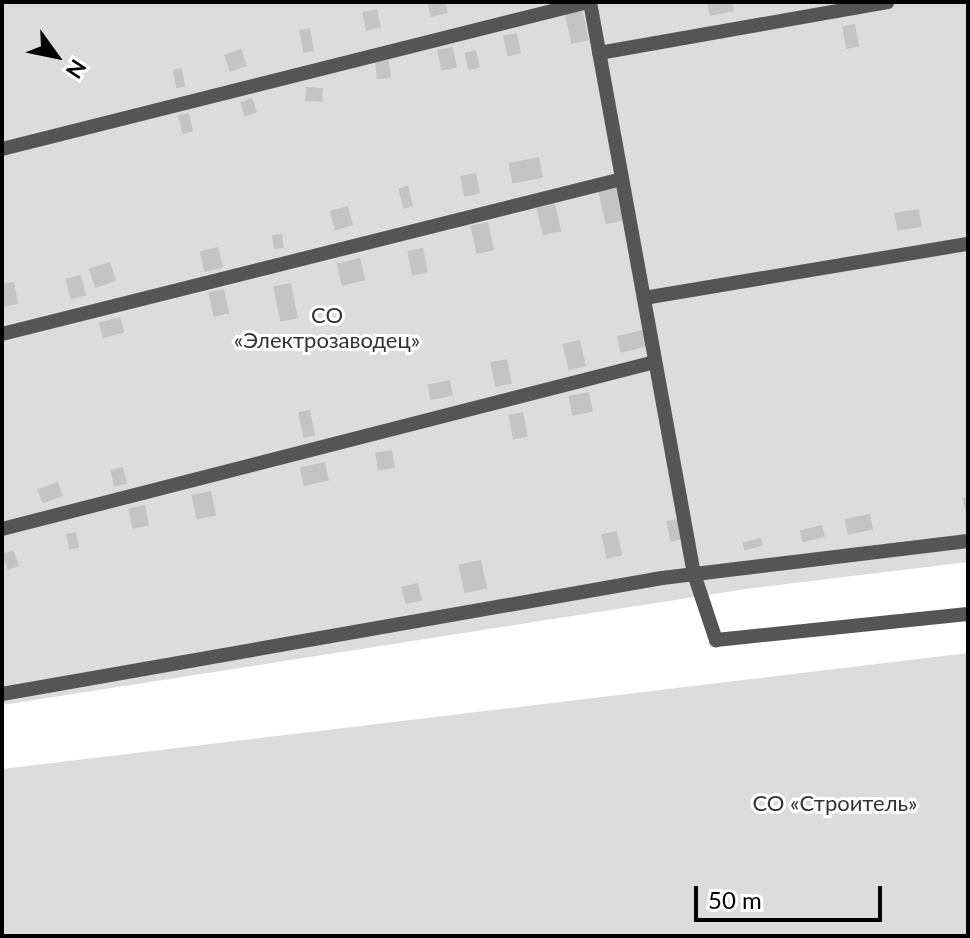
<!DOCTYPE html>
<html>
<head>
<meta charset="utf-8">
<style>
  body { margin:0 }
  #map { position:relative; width:970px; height:938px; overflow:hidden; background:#fff; font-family:Lato,sans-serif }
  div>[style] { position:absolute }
  .green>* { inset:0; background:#dcdcdc }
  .building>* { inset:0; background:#c4c4c4; transform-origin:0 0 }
  .lane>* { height:14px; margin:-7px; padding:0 7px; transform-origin:7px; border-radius:7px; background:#555 }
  span { translate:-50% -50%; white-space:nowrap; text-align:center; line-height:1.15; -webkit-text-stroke:6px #fff; paint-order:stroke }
  .park-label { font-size:22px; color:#333 }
  .frame { position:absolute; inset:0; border:4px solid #000; pointer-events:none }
  .north { position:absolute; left:16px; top:16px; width:80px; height:80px; -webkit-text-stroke:6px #fff; paint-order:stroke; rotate:123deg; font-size:22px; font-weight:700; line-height:32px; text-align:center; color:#000 }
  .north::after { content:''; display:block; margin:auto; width:28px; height:36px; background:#000; clip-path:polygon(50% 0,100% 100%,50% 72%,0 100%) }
  .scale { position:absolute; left:694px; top:886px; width:188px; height:36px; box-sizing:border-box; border:4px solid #000; border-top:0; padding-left:10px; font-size:24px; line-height:28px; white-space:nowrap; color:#000; -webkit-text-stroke:6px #fff; paint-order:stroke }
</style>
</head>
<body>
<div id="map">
  <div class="green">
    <i style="clip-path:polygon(2px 2px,968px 2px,968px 562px,746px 589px,2px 705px)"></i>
    <i style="clip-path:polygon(968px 653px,968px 936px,2px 936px,2px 769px)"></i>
  </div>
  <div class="building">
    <i style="clip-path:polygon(427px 2px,445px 2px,448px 13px,431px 17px)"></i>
    <i style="clip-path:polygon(732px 2px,734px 11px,710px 16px,707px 3px)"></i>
    <i style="left:582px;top:8px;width:33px;height:18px;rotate:78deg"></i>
    <i style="left:377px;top:9px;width:19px;height:15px;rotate:78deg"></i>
    <i style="left:855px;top:24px;width:23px;height:13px;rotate:80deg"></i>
    <i style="left:310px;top:28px;width:23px;height:11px;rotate:80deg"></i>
    <i style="left:517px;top:33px;width:21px;height:14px;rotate:79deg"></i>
    <i style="left:453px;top:47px;width:21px;height:16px;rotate:79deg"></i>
    <i style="left:241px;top:49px;width:18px;height:18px;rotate:71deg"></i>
    <i style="left:476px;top:50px;width:18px;height:12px;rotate:77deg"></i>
    <i style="left:389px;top:60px;width:18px;height:14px;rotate:84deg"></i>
    <i style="left:182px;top:68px;width:19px;height:9px;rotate:81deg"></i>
    <i style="left:306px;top:87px;width:17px;height:14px;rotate:3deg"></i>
    <i style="left:252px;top:98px;width:15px;height:13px;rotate:70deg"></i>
    <i style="left:189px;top:113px;width:19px;height:11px;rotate:78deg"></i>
    <i style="left:539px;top:157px;width:21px;height:31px;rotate:79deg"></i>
    <i style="left:476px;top:173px;width:21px;height:16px;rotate:79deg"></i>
    <i style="left:408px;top:186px;width:21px;height:10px;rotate:76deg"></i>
    <i style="left:622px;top:187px;width:33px;height:24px;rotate:78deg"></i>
    <i style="left:555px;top:204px;width:28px;height:19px;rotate:77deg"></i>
    <i style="left:348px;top:206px;width:20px;height:19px;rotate:75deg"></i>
    <i style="left:919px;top:209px;width:18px;height:25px;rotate:81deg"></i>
    <i style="left:488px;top:222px;width:29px;height:18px;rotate:78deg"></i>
    <i style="left:282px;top:234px;width:14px;height:10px;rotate:82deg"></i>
    <i style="left:218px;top:247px;width:21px;height:19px;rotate:76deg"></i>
    <i style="left:423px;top:248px;width:25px;height:16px;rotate:79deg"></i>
    <i style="left:360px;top:258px;width:23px;height:24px;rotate:77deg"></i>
    <i style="left:110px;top:262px;width:20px;height:22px;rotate:72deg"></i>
    <i style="left:81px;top:275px;width:21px;height:16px;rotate:76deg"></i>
    <i style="clip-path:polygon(14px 282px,18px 304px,3px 307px,2px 284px)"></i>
    <i style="left:291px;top:283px;width:36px;height:18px;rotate:79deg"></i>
    <i style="left:224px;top:289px;width:25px;height:16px;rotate:78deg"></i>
    <i style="left:120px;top:317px;width:16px;height:22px;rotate:75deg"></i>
    <i style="left:643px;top:330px;width:17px;height:27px;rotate:77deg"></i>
    <i style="left:580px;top:340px;width:27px;height:18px;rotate:77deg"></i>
    <i style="left:507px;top:359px;width:25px;height:17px;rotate:79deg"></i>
    <i style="left:450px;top:380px;width:16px;height:23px;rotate:79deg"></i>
    <i style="left:589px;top:392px;width:20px;height:21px;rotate:79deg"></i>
    <i style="left:310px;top:410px;width:26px;height:12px;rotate:79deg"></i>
    <i style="left:523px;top:412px;width:25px;height:15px;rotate:79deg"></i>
    <i style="left:392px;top:450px;width:18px;height:17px;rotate:81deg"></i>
    <i style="left:325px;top:462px;width:19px;height:26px;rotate:78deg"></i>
    <i style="left:123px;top:467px;width:17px;height:13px;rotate:77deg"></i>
    <i style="left:58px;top:482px;width:15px;height:22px;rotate:70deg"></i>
    <i style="left:211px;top:491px;width:25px;height:20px;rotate:78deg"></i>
    <i style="clip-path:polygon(968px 497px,968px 518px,967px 518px,962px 498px)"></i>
    <i style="left:145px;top:505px;width:21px;height:17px;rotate:79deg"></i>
    <i style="left:870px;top:514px;width:16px;height:26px;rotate:79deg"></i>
    <i style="left:682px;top:518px;width:21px;height:16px;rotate:79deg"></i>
    <i style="left:822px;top:525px;width:12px;height:23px;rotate:76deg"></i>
    <i style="left:617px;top:531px;width:25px;height:16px;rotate:78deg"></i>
    <i style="left:76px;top:532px;width:16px;height:10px;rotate:79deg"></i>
    <i style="left:761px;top:538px;width:8px;height:19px;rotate:76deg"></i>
    <i style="left:13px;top:550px;width:17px;height:12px;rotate:69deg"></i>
    <i style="left:481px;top:560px;width:29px;height:23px;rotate:78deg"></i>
    <i style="left:418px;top:583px;width:18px;height:17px;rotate:77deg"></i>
  </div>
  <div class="lane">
    <i style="left:590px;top:2px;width:581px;rotate:79.7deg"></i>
    <i style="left:694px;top:574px;width:70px;rotate:71.6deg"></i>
    <i style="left:716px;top:640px;width:253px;rotate:-5.9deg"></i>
    <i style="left:599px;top:53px;width:293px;rotate:-10deg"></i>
    <i style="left:2px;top:149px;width:604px;rotate:-14.08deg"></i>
    <i style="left:644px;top:298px;width:328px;rotate:-9.5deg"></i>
    <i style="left:2px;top:334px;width:639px;rotate:-14.04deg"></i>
    <i style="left:2px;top:529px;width:674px;rotate:-14.35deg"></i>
    <i style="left:2px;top:694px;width:670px;rotate:-9.97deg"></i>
    <i style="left:662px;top:578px;width:308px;rotate:-6.9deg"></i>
  </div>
  <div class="park-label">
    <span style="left:327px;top:327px">СО<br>«Электрозаводец»</span>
    <span style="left:835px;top:803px">СО «Строитель»</span>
  </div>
  <div class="frame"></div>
  <div class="north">N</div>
  <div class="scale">50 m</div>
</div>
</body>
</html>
